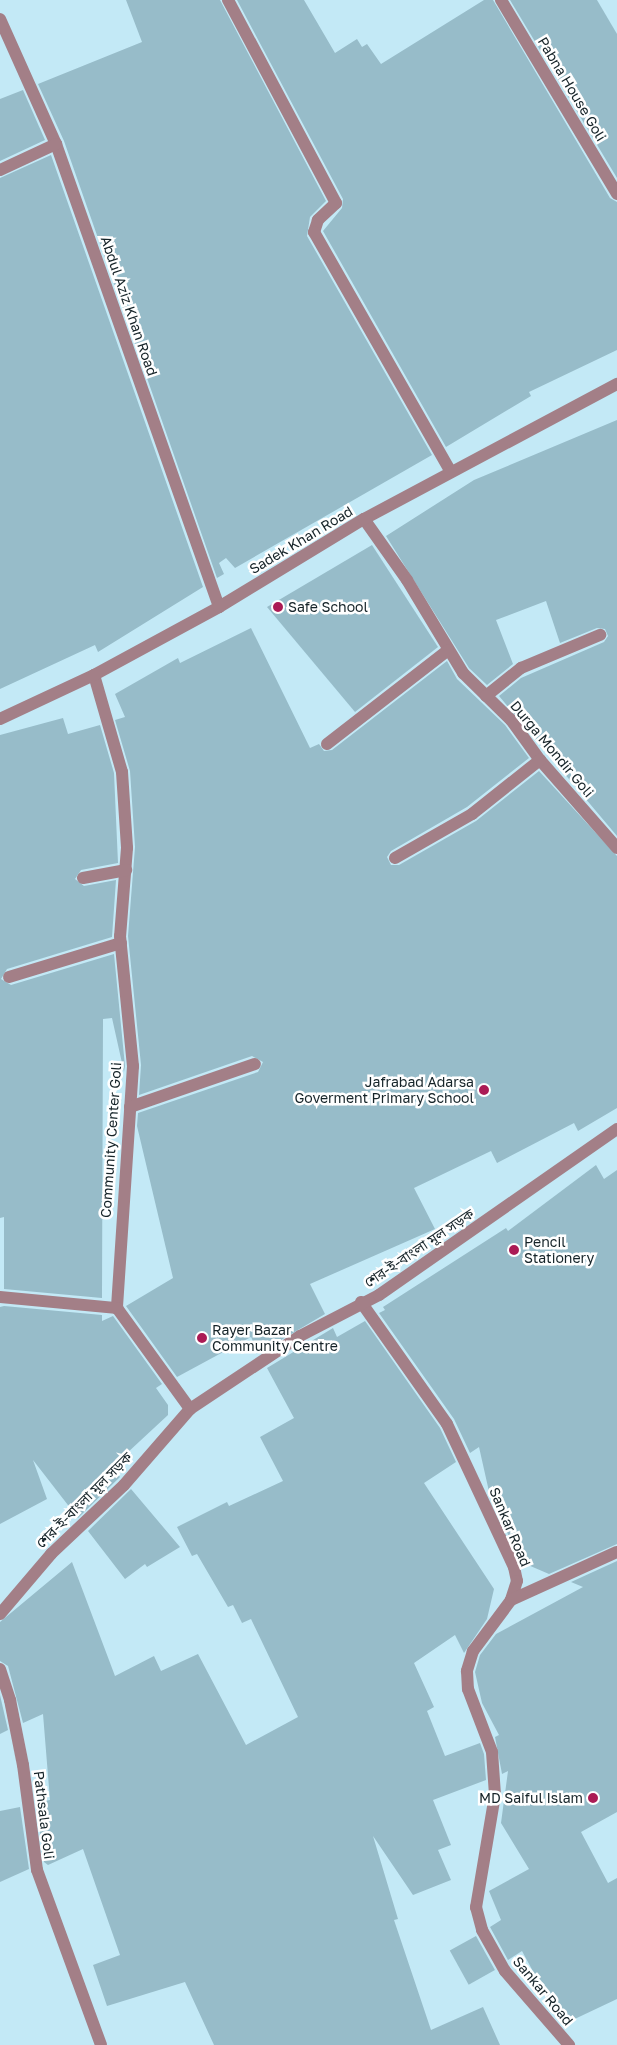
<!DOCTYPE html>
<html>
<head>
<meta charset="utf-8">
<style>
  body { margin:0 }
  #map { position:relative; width:617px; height:2045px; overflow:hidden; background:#c3e9f6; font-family:"Golos Text","Noto Sans Bengali",sans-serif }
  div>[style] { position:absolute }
  .building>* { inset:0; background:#97bcc9; transform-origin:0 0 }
  .minor>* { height:12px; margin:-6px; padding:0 6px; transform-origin:6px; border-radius:6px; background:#a37f87 }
  .dots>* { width:14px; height:14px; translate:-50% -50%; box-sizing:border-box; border:2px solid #fff; border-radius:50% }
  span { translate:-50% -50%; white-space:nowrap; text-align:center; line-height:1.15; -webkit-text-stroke:5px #fff; paint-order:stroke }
  .street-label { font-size:14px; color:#152328 }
  .poi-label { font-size:14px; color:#152328 }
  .left { translate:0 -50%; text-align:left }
  .right { translate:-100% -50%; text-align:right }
</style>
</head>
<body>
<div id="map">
  <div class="building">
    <i style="clip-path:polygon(126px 0,220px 0,326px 201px,310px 217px,307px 236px,432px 455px,235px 568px,226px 558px,219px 563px,224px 574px,217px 578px,64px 141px,38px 84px,142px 42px)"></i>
    <i style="clip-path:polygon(237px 0,304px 0,335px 53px,357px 39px,362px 47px,367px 44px,381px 64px,484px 0,493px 0,610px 198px,617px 202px,617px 350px,529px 392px,531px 396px,446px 447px,323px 231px,342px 208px,343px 199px)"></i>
    <i style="clip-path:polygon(510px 0,597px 0,617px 34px,617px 178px)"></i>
    <i style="clip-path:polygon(23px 90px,45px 140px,0 161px,0 99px)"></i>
    <i style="clip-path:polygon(51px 155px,203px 587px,98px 652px,95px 645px,0 689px,0 178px)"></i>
    <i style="clip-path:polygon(617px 420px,617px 836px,499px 696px,521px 678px,604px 642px,608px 636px,605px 629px,597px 628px,560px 643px,546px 601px,496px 620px,513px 664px,487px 685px,469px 668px,386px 536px,474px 480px)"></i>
    <i style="clip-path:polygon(372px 545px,438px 647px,355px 712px,267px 607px)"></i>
    <i style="clip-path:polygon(251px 628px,310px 748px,319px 744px,324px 751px,332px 750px,447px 661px,457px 679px,505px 725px,529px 758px,467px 807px,391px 851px,387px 857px,391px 865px,399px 865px,476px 821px,539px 771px,617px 856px,617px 1108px,578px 1131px,574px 1123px,497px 1163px,491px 1151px,414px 1188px,435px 1229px,310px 1284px,325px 1314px,259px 1353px,251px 1337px,177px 1377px,126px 1306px,173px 1278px,137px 1126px,138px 1113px,258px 1072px,263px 1062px,252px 1056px,139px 1095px,141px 1065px,128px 936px,135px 847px,130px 771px,115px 720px,125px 717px,115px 694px,178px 658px,180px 663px)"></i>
    <i style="clip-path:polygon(63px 718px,68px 734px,100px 725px,114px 773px,118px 863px,81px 870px,75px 879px,84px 886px,116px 880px,112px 937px,7px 969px,1px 979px,11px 985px,114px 954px,125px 1066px,124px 1072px,112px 1018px,103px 1019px,102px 1298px,4px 1289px,4px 1217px,0 1218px,0 735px)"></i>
    <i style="clip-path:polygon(596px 1165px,604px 1179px,617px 1170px,617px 1544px,549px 1574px,521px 1562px,490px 1496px,479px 1447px,470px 1453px,454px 1419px,379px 1313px,385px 1310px,383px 1307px,506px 1228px,508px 1231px)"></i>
    <i style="clip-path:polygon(4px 1306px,102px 1315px,102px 1321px,113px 1316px,162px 1384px,156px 1388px,168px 1405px,168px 1415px,112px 1467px,120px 1477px,78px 1518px,33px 1460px,47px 1499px,0 1524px,0 1307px)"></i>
    <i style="clip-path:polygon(365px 1321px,440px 1428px,456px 1462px,424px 1483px,494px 1589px,487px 1619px,464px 1653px,455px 1635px,414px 1663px,434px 1707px,427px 1711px,445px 1756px,480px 1743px,484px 1754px,486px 1780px,433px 1800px,451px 1845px,438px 1850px,451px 1880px,413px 1895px,373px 1836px,398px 1919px,394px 1920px,431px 2030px,483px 2007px,500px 2045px,214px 2045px,185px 1982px,107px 2006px,93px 1965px,120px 1955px,83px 1849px,48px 1865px,44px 1862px,36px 1803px,50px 1800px,43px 1714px,23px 1723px,8px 1666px,0 1661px,0 1622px,72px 1562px,115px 1676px,154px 1656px,161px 1671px,198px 1654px,246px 1745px,298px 1717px,251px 1619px,242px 1623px,233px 1605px,228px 1607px,197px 1554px,192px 1556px,177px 1527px,227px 1502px,229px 1506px,283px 1481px,260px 1437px,294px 1418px,267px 1368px,333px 1328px,337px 1337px)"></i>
    <i style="clip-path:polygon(131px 1489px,180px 1547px,147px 1567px,145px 1564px,125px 1579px,88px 1531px)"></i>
    <i style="clip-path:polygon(617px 1561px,617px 1812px,581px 1832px,608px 1883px,617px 1878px,617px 1999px,562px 2025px,522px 1951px,508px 1960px,490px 1927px,501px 1920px,489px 1891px,529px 1869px,501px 1823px,508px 1771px,502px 1774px,495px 1737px,499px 1735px,482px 1703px,475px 1672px,480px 1655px,496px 1634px,583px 1587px,571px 1582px)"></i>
    <i style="clip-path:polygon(0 1695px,8px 1730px,0 1734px)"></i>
    <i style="clip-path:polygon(20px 1807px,29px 1869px,0 1882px,0 1811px)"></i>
    <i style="left:476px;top:1936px;width:39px;height:30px;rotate:61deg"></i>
  </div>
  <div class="minor">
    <i style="left:228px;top:0;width:230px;rotate:62deg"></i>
    <i style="left:336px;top:203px;width:25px;rotate:137deg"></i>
    <i style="left:318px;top:220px;width:13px;rotate:108deg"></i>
    <i style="left:314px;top:232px;width:276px;rotate:60.3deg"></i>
    <i style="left:501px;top:0;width:226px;rotate:59.1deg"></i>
    <i style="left:0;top:19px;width:137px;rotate:65.9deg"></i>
    <i style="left:56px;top:144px;width:491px;rotate:70.6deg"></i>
    <i style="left:0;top:170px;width:62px;rotate:-24.9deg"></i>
    <i style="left:364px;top:519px;width:75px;rotate:54.8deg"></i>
    <i style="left:407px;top:580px;width:109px;rotate:58.9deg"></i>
    <i style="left:463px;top:673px;width:67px;rotate:44.4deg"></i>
    <i style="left:511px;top:720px;width:49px;rotate:54.1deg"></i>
    <i style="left:540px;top:760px;width:117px;rotate:48.8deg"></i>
    <i style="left:94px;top:675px;width:101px;rotate:73.9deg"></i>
    <i style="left:122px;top:772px;width:76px;rotate:86.2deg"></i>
    <i style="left:127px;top:848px;width:88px;rotate:94.5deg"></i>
    <i style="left:120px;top:936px;width:131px;rotate:84.3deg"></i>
    <i style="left:133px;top:1066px;width:243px;rotate:93.8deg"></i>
    <i style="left:117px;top:1308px;width:125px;rotate:54.1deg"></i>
    <i style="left:486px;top:696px;width:45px;rotate:-38.7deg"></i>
    <i style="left:521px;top:668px;width:86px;rotate:-22.7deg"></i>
    <i style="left:0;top:719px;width:104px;rotate:-25.1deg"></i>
    <i style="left:94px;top:675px;width:142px;rotate:-28.5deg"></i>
    <i style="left:219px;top:607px;width:170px;rotate:-31.3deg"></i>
    <i style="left:364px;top:519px;width:287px;rotate:-28.1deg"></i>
    <i style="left:327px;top:744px;width:153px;rotate:-37.8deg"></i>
    <i style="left:395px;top:858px;width:89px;rotate:-29.7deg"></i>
    <i style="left:472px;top:814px;width:87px;rotate:-38.5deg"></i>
    <i style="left:83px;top:878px;width:44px;rotate:-10.5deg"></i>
    <i style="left:9px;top:977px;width:117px;rotate:-16.9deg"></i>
    <i style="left:130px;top:1107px;width:132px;rotate:-19deg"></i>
    <i style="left:0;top:1297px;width:118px;rotate:5.4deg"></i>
    <i style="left:361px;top:1302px;width:149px;rotate:54.8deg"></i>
    <i style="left:447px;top:1424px;width:158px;rotate:64.9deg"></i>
    <i style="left:514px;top:1567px;width:14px;rotate:78deg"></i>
    <i style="left:517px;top:1581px;width:20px;rotate:108deg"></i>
    <i style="left:511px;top:1600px;width:64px;rotate:126.7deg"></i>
    <i style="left:473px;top:1651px;width:21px;rotate:107deg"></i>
    <i style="left:467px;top:1671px;width:18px;rotate:87deg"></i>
    <i style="left:468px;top:1689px;width:67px;rotate:69.1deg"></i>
    <i style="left:492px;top:1752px;width:43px;rotate:86deg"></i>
    <i style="left:495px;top:1795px;width:114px;rotate:99.6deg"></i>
    <i style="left:476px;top:1907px;width:24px;rotate:75deg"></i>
    <i style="left:482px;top:1930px;width:47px;rotate:60.7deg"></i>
    <i style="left:505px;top:1971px;width:98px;rotate:49.1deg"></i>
    <i style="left:511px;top:1600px;width:116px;rotate:-24.4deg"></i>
    <i style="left:0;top:1614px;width:79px;rotate:-49.6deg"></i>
    <i style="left:51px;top:1554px;width:100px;rotate:-43.4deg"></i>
    <i style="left:124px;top:1485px;width:101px;rotate:-49deg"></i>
    <i style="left:190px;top:1409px;width:132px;rotate:-33.6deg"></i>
    <i style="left:300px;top:1336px;width:89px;rotate:-27.4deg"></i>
    <i style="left:379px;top:1295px;width:290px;rotate:-34.9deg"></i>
    <i style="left:0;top:1669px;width:33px;rotate:72deg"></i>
    <i style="left:10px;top:1700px;width:66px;rotate:78.7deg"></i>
    <i style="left:23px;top:1765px;width:106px;rotate:82.4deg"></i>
    <i style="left:37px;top:1870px;width:186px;rotate:69.9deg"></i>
  </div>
  <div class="dots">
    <i style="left:278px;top:607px;background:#ab1b55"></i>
    <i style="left:484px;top:1090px;background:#ab1b55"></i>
    <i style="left:514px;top:1250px;background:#ab1b55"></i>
    <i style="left:202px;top:1338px;background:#ab1b55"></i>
    <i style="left:593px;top:1798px;background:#ab1b55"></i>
  </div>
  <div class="street-label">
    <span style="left:572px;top:89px;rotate:59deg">Pabna House Goli</span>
    <span style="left:129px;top:306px;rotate:71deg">Abdul Aziz Khan Road</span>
    <span style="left:301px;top:540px;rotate:-31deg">Sadek Khan Road</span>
    <span style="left:552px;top:749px;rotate:50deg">Durga Mondir Goli</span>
    <span style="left:111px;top:1140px;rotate:-86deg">Community Center Goli</span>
    <span style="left:419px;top:1248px;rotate:-34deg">শের-ই-বাংলা মূল সড়ক</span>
    <span style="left:84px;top:1500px;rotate:-45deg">শের-ই-বাংলা মূল সড়ক</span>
    <span style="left:510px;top:1527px;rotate:67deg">Sankar Road</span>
    <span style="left:44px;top:1815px;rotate:83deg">Pathsala Goli</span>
    <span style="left:543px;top:1991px;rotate:50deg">Sankar Road</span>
  </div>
  <div class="poi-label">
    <span class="left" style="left:288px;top:607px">Safe School</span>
    <span class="right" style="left:474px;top:1090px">Jafrabad Adarsa<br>Goverment Primary School</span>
    <span class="left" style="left:524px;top:1250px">Pencil<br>Stationery</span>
    <span class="left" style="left:212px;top:1338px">Rayer Bazar<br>Community Centre</span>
    <span class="right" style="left:583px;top:1798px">MD Saiful Islam</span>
  </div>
</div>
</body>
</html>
